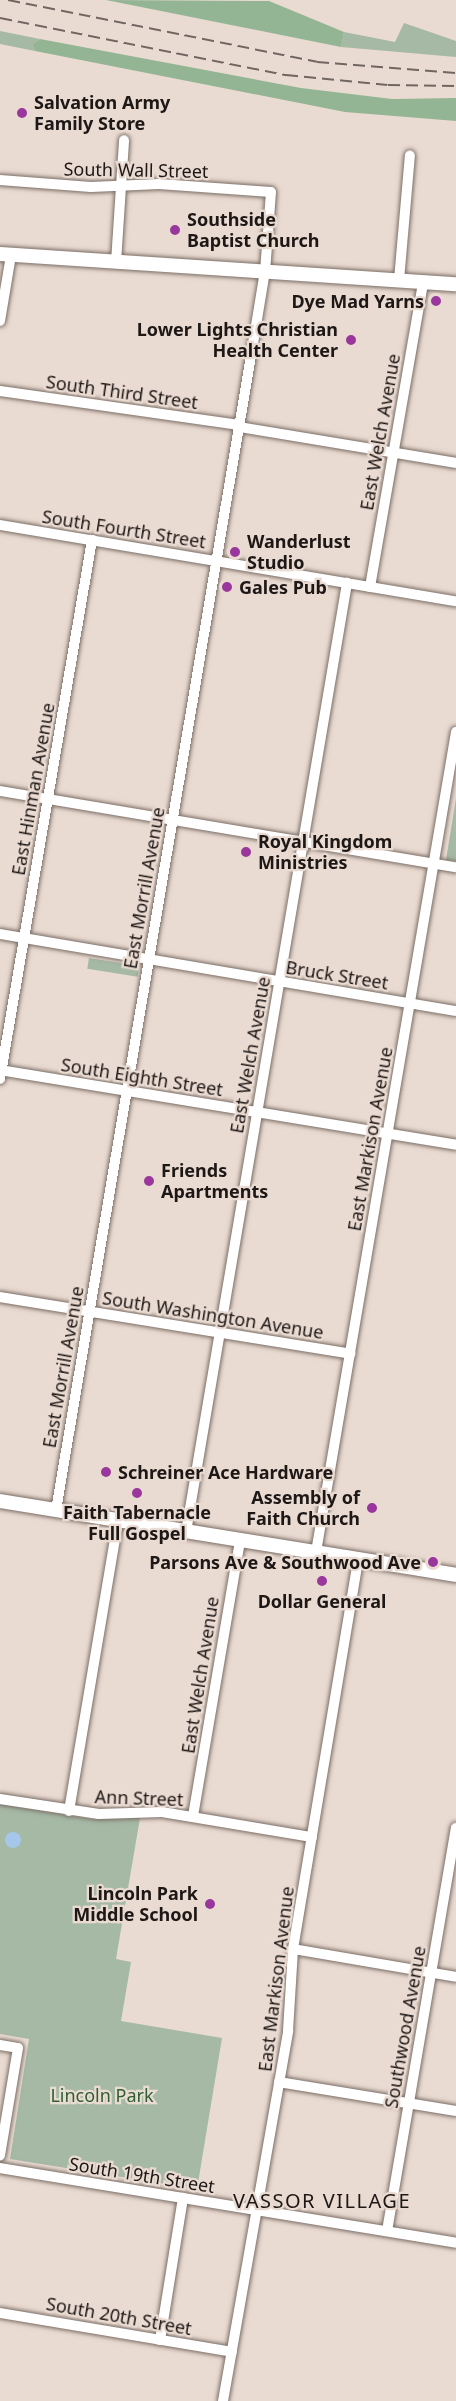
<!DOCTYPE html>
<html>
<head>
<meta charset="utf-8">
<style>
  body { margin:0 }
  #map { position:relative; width:456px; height:2401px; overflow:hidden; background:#eadbd2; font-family:"Noto Sans",sans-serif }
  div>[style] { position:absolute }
  .green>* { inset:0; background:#a5b9a5; transform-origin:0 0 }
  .forest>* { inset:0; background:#93b593 }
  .water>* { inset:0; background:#a6c7ea }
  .round { border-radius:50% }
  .roads { filter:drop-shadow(0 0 2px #7b6e66) drop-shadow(0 0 2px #7b6e66) }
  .minor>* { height:10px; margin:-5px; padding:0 5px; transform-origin:5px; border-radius:5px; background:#fff }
  .major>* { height:14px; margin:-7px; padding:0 7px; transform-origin:7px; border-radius:7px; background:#fff }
  .rail>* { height:2px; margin-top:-1px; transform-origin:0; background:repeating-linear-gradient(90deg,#706661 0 12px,transparent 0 18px) }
  .dots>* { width:16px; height:16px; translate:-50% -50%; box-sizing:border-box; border:3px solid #eadbd2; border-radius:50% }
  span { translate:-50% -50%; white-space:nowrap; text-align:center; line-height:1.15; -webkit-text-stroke:4.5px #eadbd2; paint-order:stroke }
  .poi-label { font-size:18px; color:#1d1715; font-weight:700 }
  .left { translate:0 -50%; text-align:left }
  .right { translate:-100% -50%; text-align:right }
  .street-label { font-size:18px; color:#1d1715 }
  .park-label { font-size:18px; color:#2e5f32 }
  .neighbourhood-label { font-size:20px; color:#1d1715; letter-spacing:1.5px }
</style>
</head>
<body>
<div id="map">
  <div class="green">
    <i style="clip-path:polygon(404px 23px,456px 41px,456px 57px,341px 47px,344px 32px,395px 42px)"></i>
    <i style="clip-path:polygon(0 31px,40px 39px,32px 44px,35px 51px,0 44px)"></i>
    <i style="clip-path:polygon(456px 798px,456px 861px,446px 860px)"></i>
    <i style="left:89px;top:958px;width:51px;height:11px;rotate:9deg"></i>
    <i style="clip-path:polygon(0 1804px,91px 1819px,140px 1818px,116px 1959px,131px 1962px,121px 2021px,222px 2038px,197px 2189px,10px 2159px,29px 2039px,0 2034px)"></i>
  </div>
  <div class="forest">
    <i style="clip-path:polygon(106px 0,269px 1px,344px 32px,341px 47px)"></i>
    <i style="clip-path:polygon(40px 39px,301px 88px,392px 99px,456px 98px,456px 121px,345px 112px,35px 51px,32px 44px)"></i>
  </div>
  <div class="water">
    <i class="round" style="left:5px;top:1832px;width:16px;height:16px"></i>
  </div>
  <div class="roads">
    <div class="minor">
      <i style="left:0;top:180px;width:91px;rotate:4.4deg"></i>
      <i style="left:91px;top:187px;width:68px;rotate:-2.5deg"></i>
      <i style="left:159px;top:184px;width:112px;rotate:4.1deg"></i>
      <i style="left:271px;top:192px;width:79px;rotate:94.3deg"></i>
      <i style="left:265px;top:271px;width:86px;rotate:99.4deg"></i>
      <i style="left:251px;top:356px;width:1170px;rotate:99.59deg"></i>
      <i style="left:116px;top:262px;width:122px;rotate:-86.2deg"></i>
      <i style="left:399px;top:280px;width:125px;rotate:-85deg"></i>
      <i style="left:0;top:321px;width:67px;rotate:-80.5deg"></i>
      <i style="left:0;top:391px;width:242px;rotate:8.1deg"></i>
      <i style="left:239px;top:427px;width:220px;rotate:9.4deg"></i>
      <i style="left:0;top:525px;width:462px;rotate:9.5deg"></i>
      <i style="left:370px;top:587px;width:310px;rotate:-80.1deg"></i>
      <i style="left:0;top:791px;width:462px;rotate:9.5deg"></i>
      <i style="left:0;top:934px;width:462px;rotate:9.6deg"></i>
      <i style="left:0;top:1070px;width:462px;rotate:9.3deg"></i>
      <i style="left:0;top:1079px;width:547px;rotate:-80.31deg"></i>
      <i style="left:0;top:1297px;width:355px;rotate:9.2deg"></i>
      <i style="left:186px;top:1532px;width:963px;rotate:-80.37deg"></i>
      <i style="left:316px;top:1552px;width:832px;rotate:-80.31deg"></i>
      <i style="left:0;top:1799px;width:100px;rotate:8.6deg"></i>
      <i style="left:99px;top:1814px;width:63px;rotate:-1.8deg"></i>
      <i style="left:162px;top:1812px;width:152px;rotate:9.5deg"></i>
      <i style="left:69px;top:1811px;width:295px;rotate:-80.4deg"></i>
      <i style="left:193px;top:1816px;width:280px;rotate:-80.3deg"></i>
      <i style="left:293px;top:1949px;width:165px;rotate:9.7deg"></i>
      <i style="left:0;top:2045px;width:18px;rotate:9deg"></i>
      <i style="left:18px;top:2048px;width:109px;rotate:99.5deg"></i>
      <i style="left:279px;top:2082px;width:179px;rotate:9.3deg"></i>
      <i style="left:0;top:2168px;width:462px;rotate:9.3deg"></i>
      <i style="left:387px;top:2231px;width:409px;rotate:-80.3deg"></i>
      <i style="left:0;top:2313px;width:235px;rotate:9.5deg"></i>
      <i style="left:160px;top:2340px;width:144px;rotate:-80.8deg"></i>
      <i style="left:223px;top:2401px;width:376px;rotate:-80deg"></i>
      <i style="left:288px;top:2031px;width:82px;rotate:-86.5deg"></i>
      <i style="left:293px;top:1949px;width:394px;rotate:-80.5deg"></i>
    </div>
    <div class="major">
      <i style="left:0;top:254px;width:457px;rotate:3.8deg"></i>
      <i style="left:0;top:1501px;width:462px;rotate:9.2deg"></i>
    </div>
  </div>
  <div class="rail">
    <i style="left:8px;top:0;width:315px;rotate:11.3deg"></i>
    <i style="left:317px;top:62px;width:139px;rotate:4.5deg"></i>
    <i style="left:0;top:18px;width:292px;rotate:11.3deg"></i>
    <i style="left:286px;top:75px;width:102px;rotate:5.6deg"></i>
    <i style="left:388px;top:85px;width:68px;rotate:0.8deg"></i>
  </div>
  <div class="dots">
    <i style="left:22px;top:113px;background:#9a379d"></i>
    <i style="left:175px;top:230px;background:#9a379d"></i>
    <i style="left:436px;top:301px;background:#9a379d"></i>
    <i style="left:351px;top:340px;background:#9a379d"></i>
    <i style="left:235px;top:552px;background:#9a379d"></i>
    <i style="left:227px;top:587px;background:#9a379d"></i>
    <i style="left:246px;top:852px;background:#9a379d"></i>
    <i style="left:149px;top:1181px;background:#9a379d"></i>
    <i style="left:106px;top:1472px;background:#9a379d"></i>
    <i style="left:137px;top:1493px;background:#9a379d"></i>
    <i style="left:372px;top:1508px;background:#9a379d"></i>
    <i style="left:433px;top:1562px;background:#9a379d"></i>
    <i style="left:322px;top:1581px;background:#9a379d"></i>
    <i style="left:210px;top:1904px;background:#9a379d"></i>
  </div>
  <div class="poi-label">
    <span class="left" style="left:34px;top:113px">Salvation Army<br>Family Store</span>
    <span class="left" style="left:187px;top:230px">Southside<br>Baptist Church</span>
    <span class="right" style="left:424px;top:301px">Dye Mad Yarns</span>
    <span class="right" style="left:338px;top:340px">Lower Lights Christian<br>Health Center</span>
    <span class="left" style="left:247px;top:552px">Wanderlust<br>Studio</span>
    <span class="left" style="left:239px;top:587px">Gales Pub</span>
    <span class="left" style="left:258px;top:852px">Royal Kingdom<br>Ministries</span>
    <span class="left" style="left:161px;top:1181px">Friends<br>Apartments</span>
    <span class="left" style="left:118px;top:1472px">Schreiner Ace Hardware</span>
    <span class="right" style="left:360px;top:1508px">Assembly of<br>Faith Church</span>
    <span style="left:137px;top:1523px">Faith Tabernacle<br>Full Gospel</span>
    <span class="right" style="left:421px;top:1562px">Parsons Ave &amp; Southwood Ave</span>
    <span style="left:322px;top:1601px">Dollar General</span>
    <span class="right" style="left:198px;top:1904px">Lincoln Park<br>Middle School</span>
  </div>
  <div class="street-label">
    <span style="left:136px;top:170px;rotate:1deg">South Wall Street</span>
    <span style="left:122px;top:392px;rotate:8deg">South Third Street</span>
    <span style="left:380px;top:432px;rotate:-80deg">East Welch Avenue</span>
    <span style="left:124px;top:529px;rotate:9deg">South Fourth Street</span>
    <span style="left:33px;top:789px;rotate:-80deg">East Hinman Avenue</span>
    <span style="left:144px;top:888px;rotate:-80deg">East Morrill Avenue</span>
    <span style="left:337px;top:975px;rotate:9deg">Bruck Street</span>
    <span style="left:250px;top:1055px;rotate:-80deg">East Welch Avenue</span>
    <span style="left:142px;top:1077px;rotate:9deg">South Eighth Street</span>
    <span style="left:370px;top:1139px;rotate:-80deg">East Markison Avenue</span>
    <span style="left:213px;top:1315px;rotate:9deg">South Washington Avenue</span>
    <span style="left:63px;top:1367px;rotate:-80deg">East Morrill Avenue</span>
    <span style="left:200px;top:1675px;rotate:-81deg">East Welch Avenue</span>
    <span style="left:139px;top:1798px;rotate:2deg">Ann Street</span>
    <span style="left:276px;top:1979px;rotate:-83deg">East Markison Avenue</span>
    <span style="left:405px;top:2027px;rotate:-80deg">Southwood Avenue</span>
    <span style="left:142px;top:2175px;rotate:9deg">South 19th Street</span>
    <span style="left:119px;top:2316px;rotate:10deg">South 20th Street</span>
  </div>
  <div class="park-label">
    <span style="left:102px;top:2095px">Lincoln Park</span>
  </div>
  <div class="neighbourhood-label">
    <span style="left:322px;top:2200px">VASSOR VILLAGE</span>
  </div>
</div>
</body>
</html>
